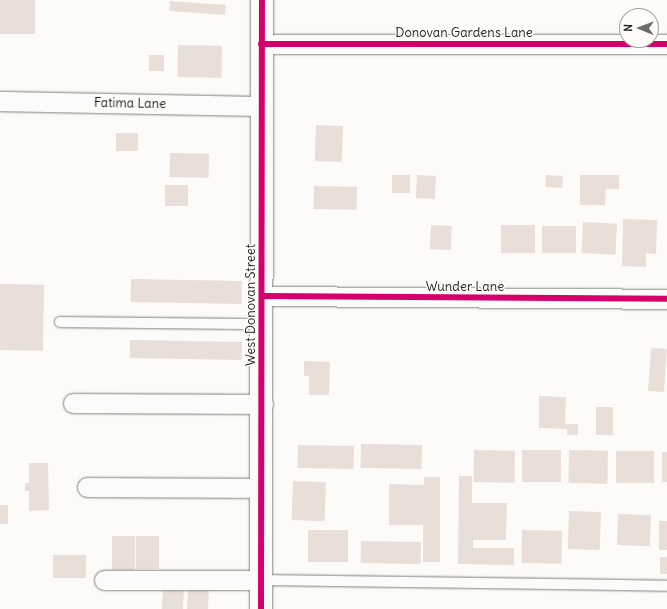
<!DOCTYPE html>
<html>
<head>
<meta charset="utf-8">
<style>
  body { margin:0 }
  #map { position:relative; width:667px; height:609px; overflow:hidden; background:#fcfbf8; font-family:Delius,sans-serif }
  div>[style] { position:absolute }
  .building>* { inset:0; background:#eaded9; transform-origin:0 0 }
  .roads { filter:drop-shadow(0 0 1px #81807f) drop-shadow(0 0 1px #81807f) }
  .lane>* { height:10px; margin:-5px; padding:0 5px; transform-origin:5px; border-radius:5px; background:#fbfbf9 }
  .street>* { height:19px; margin:-9.5px; padding:0 9.5px; transform-origin:9.5px; border-radius:9.5px; background:#fbfbf9 }
  .secondary>* { height:22px; margin:-11px; padding:0 11px; transform-origin:11px; border-radius:11px; background:#fbfbf9 }
  .cycleway>* { height:6px; margin:-3px; padding:0 3px; transform-origin:3px; border-radius:3px; background:#d6006c }
  span { translate:-50% -50%; white-space:nowrap; text-align:center; line-height:1.15; -webkit-text-stroke:3px #fdfcf7; paint-order:stroke }
  .street-label { font-size:13px; color:#1c1c1c }
  .north { position:absolute; left:619px; top:8px; width:40px; height:40px; box-sizing:border-box; background:#fdfcf7; border:1px solid #a3a29f; border-radius:50%; rotate:271deg; font-size:11px; font-weight:700; line-height:16px; text-align:center; color:#1c1c1c }
  .north::after { content:''; display:block; margin:auto; width:14px; height:18px; background:#6a6a69; clip-path:polygon(50% 0,100% 100%,50% 72%,0 100%) }
</style>
</head>
<body>
<div id="map">
  <div class="building">
    <i style="left:0;top:0;width:35px;height:34px"></i>
    <i style="left:170px;top:1px;width:56px;height:10px;rotate:4deg"></i>
    <i style="left:178px;top:45px;width:44px;height:32px;rotate:1deg"></i>
    <i style="left:149px;top:55px;width:15px;height:16px"></i>
    <i style="left:316px;top:125px;width:27px;height:36px;rotate:2deg"></i>
    <i style="left:116px;top:133px;width:22px;height:18px"></i>
    <i style="left:170px;top:153px;width:39px;height:24px;rotate:1deg"></i>
    <i style="left:392px;top:175px;width:18px;height:18px"></i>
    <i style="left:417px;top:175px;width:19px;height:23px;rotate:3deg"></i>
    <i style="left:546px;top:175px;width:17px;height:12px;rotate:3deg"></i>
    <i style="clip-path:polygon(580px 175px,619px 175px,619px 189px,606px 189px,605px 205px,580px 205px)"></i>
    <i style="left:165px;top:185px;width:23px;height:21px"></i>
    <i style="left:314px;top:186px;width:43px;height:23px;rotate:1deg"></i>
    <i style="clip-path:polygon(623px 219px,657px 220px,656px 254px,646px 253px,646px 267px,622px 266px)"></i>
    <i style="left:583px;top:222px;width:34px;height:31px;rotate:3deg"></i>
    <i style="left:431px;top:225px;width:21px;height:24px;rotate:3deg"></i>
    <i style="left:501px;top:225px;width:34px;height:28px"></i>
    <i style="left:542px;top:226px;width:34px;height:27px"></i>
    <i style="left:131px;top:279px;width:111px;height:23px;rotate:1deg"></i>
    <i style="left:0;top:284px;width:44px;height:66px;rotate:1deg"></i>
    <i style="left:130px;top:340px;width:112px;height:18px;rotate:1deg"></i>
    <i style="left:651px;top:348px;width:16px;height:43px;rotate:4deg"></i>
    <i style="clip-path:polygon(304px 361px,330px 362px,329px 395px,309px 395px,309px 376px,304px 376px)"></i>
    <i style="clip-path:polygon(539px 396px,566px 397px,565px 424px,578px 424px,578px 435px,567px 435px,567px 429px,539px 428px)"></i>
    <i style="left:596px;top:407px;width:17px;height:28px"></i>
    <i style="left:361px;top:444px;width:61px;height:24px;rotate:1deg"></i>
    <i style="left:298px;top:445px;width:56px;height:23px;rotate:1deg"></i>
    <i style="left:474px;top:450px;width:41px;height:32px;rotate:1deg"></i>
    <i style="left:522px;top:450px;width:39px;height:32px"></i>
    <i style="left:569px;top:450px;width:39px;height:33px;rotate:1deg"></i>
    <i style="left:616px;top:451px;width:38px;height:32px"></i>
    <i style="left:662px;top:452px;width:5px;height:30px"></i>
    <i style="clip-path:polygon(29px 463px,48px 463px,49px 510px,29px 511px,29px 491px,25px 491px,25px 483px,29px 483px)"></i>
    <i style="clip-path:polygon(459px 476px,472px 476px,472px 503px,507px 503px,506px 540px,473px 540px,473px 548px,514px 548px,514px 565px,458px 564px)"></i>
    <i style="clip-path:polygon(424px 477px,440px 477px,440px 562px,423px 562px,423px 525px,389px 525px,389px 484px,424px 485px)"></i>
    <i style="left:293px;top:481px;width:33px;height:39px;rotate:2deg"></i>
    <i style="left:0;top:505px;width:8px;height:19px"></i>
    <i style="left:569px;top:511px;width:32px;height:38px;rotate:2deg"></i>
    <i style="left:618px;top:514px;width:33px;height:31px;rotate:2deg"></i>
    <i style="left:659px;top:521px;width:8px;height:29px"></i>
    <i style="left:308px;top:530px;width:40px;height:32px"></i>
    <i style="left:522px;top:530px;width:40px;height:33px;rotate:1deg"></i>
    <i style="left:112px;top:536px;width:23px;height:34px"></i>
    <i style="left:136px;top:536px;width:23px;height:33px"></i>
    <i style="left:361px;top:541px;width:60px;height:22px;rotate:1deg"></i>
    <i style="left:53px;top:555px;width:33px;height:23px"></i>
    <i style="left:660px;top:557px;width:7px;height:17px"></i>
    <i style="left:163px;top:588px;width:21px;height:21px;rotate:3deg"></i>
    <i style="left:188px;top:588px;width:21px;height:21px;rotate:3deg"></i>
  </div>
  <div class="roads">
    <div class="lane">
      <i style="left:60px;top:322px;width:203px;rotate:0.6deg"></i>
      <i style="left:260px;top:580px;width:407px;rotate:0.8deg"></i>
    </div>
    <div class="street">
      <i style="left:261px;top:44px;width:406px"></i>
      <i style="left:0;top:101px;width:261px;rotate:1.1deg"></i>
      <i style="left:263px;top:296px;width:404px;rotate:0.4deg"></i>
      <i style="left:73px;top:403px;width:190px;rotate:0.3deg"></i>
      <i style="left:87px;top:487px;width:175px;rotate:0.3deg"></i>
      <i style="left:104px;top:580px;width:156px"></i>
    </div>
    <div class="secondary">
      <i style="left:261px;top:609px;width:609px;rotate:-89.91deg"></i>
    </div>
  </div>
  <div class="cycleway">
    <i style="left:261px;top:44px;width:406px"></i>
    <i style="left:263px;top:296px;width:404px;rotate:0.4deg"></i>
    <i style="left:261px;top:609px;width:609px;rotate:-89.91deg"></i>
  </div>
  <div class="street-label">
    <span style="left:464px;top:33px">Donovan Gardens Lane</span>
    <span style="left:130px;top:104px;rotate:1deg">Fatima Lane</span>
    <span style="left:465px;top:287px">Wunder Lane</span>
    <span style="left:251px;top:305px;rotate:-90deg">West Donovan Street</span>
  </div>
  <div class="north">N</div>
</div>
</body>
</html>
